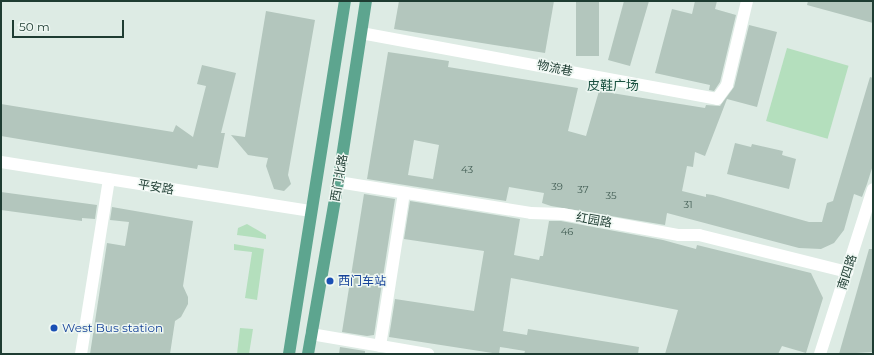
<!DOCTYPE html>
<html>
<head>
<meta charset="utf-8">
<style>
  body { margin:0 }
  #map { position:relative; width:874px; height:355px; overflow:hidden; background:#ddebe4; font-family:Montserrat,"Noto Sans SC",sans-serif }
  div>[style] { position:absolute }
  .green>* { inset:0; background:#b4dfbd; transform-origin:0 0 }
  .building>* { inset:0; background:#b3c6bd; transform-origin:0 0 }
  .minor>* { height:12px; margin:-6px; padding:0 6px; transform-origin:6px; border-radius:6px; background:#fff }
  .major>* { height:12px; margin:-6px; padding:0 6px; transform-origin:6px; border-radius:6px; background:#5da58f }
  .dots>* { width:11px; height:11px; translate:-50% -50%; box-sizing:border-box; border:2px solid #eef7f2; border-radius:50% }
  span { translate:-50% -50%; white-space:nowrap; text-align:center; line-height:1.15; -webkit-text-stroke:3px #eef7f2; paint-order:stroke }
  .number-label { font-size:10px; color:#435e55 }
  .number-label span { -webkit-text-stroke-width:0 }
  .street-label { font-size:12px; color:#1e3c32 }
  .transit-label { font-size:12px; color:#164399 }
  .left { translate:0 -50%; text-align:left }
  .neighbourhood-label { font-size:13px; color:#184f3f }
  .frame { position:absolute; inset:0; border:2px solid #1e3c32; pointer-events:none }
  .scale { position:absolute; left:12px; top:20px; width:112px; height:18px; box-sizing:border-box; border:2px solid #1e3c32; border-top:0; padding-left:5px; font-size:12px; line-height:14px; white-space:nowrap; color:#1e3c32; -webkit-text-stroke:3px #eef7f2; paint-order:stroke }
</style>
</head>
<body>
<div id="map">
  <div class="green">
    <i style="left:787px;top:48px;width:64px;height:76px;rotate:16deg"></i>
    <i style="clip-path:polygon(247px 224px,266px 235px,266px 239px,237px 235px,238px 228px)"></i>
    <i style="clip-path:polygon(234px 244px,264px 249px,257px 300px,245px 298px,252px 252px,234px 250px)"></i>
    <i style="clip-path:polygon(240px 328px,253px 329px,249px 354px,237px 354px)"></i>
  </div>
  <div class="building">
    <i style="clip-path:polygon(399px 1px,554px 1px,545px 53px,394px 29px)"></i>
    <i style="left:576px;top:1px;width:23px;height:55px"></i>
    <i style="clip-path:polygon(624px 1px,649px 1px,630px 66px,608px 60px)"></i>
    <i style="clip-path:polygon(695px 1px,717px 1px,715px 9px,736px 15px,720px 82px,714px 91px,709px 90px,710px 85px,655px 73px,672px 9px,692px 14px)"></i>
    <i style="clip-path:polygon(808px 1px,873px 1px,873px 23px,807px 5px)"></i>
    <i style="clip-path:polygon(266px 11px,315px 20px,288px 175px,291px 184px,284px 191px,274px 189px,266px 166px,268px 158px,248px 155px,231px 135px,245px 137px)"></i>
    <i style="clip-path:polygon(evenodd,749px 25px,777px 32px,757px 107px,727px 99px,705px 156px,695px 152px,693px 167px,687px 166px,682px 191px,706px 197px,706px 194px,713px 195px,809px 222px,822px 222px,827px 203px,833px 201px,870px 77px,873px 78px,873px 165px,867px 184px,862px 197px,854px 194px,844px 230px,834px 243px,821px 249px,799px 248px,667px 213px,665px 225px,551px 206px,542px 203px,544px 193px,509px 187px,506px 201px,367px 179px,388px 52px,449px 61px,448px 67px,578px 88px,568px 131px,586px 136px,599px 91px,705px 108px,706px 105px,720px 106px,734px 87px,749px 25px,414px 140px,439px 145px,433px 179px,408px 175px,414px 140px)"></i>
    <i style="clip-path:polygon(202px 65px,236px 73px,221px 133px,225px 133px,218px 168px,198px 165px,197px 169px,1px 136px,1px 104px,173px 132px,176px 125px,193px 137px,206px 86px,197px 84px)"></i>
    <i style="clip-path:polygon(735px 143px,751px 147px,752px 144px,783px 151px,782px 155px,796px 159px,789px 189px,727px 174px)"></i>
    <i style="clip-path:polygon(1px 192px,97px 205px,95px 219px,82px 218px,82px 221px,1px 210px)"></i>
    <i style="clip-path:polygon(364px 194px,395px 199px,374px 335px,367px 336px,342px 332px)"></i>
    <i style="clip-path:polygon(410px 201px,520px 219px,514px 255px,539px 260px,540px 256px,543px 256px,549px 221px,561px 221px,663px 240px,696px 249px,697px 245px,811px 273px,823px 298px,806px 353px,782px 346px,778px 354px,665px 354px,678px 310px,511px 278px,503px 331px,527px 335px,528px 329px,639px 347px,638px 354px,524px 354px,525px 351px,500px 347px,499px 354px,389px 337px,395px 299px,474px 311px,484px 251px,404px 239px)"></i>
    <i style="clip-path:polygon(112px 207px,193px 221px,183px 286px,188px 297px,188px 304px,181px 317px,175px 321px,170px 354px,90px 354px,107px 243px,125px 246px,129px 222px,110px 220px)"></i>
    <i style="clip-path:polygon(869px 249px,873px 249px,873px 352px,839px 354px)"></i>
    <i style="clip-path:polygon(340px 347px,365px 351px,365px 354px,339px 354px)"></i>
  </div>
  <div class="minor">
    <i style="left:361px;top:33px;width:362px;rotate:10.5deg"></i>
    <i style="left:717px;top:99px;width:17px;rotate:-54deg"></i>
    <i style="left:727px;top:85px;width:86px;rotate:-76.6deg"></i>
    <i style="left:1px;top:162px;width:314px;rotate:9deg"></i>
    <i style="left:338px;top:182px;width:195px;rotate:9.1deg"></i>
    <i style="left:531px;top:213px;width:31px;rotate:2deg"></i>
    <i style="left:562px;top:214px;width:119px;rotate:10.2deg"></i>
    <i style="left:679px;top:235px;width:20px"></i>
    <i style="left:699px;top:235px;width:153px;rotate:14deg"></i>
    <i style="left:311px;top:334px;width:119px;rotate:9.7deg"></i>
    <i style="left:380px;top:346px;width:155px;rotate:-81.1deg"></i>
    <i style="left:81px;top:354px;width:177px;rotate:-80.9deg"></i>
    <i style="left:820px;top:354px;width:173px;rotate:-72.2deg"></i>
  </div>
  <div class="major">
    <i style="left:289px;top:354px;width:357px;rotate:-81deg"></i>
    <i style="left:308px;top:354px;width:193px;rotate:-80.1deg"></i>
    <i style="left:341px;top:164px;width:165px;rotate:-81.3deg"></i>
  </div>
  <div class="dots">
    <i style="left:330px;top:281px;background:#1a4fb4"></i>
    <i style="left:54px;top:328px;background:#1a4fb4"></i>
  </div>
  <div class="number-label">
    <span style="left:467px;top:170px">43</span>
    <span style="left:557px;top:187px">39</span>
    <span style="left:583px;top:190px">37</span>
    <span style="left:611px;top:196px">35</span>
    <span style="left:688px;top:205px">31</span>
    <span style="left:567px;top:232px">46</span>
  </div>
  <div class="street-label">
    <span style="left:555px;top:68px;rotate:11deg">物流巷</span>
    <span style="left:339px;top:178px;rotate:-80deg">西门北路</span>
    <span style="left:156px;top:187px;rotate:10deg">平安路</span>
    <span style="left:594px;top:220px;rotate:10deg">红园路</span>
    <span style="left:847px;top:272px;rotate:-72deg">南四路</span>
  </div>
  <div class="transit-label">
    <span class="left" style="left:338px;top:281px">西门车站</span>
    <span class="left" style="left:62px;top:328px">West Bus station</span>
  </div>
  <div class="neighbourhood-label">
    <span style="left:613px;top:85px">皮鞋广场</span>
  </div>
  <div class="frame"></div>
  <div class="scale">50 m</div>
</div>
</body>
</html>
